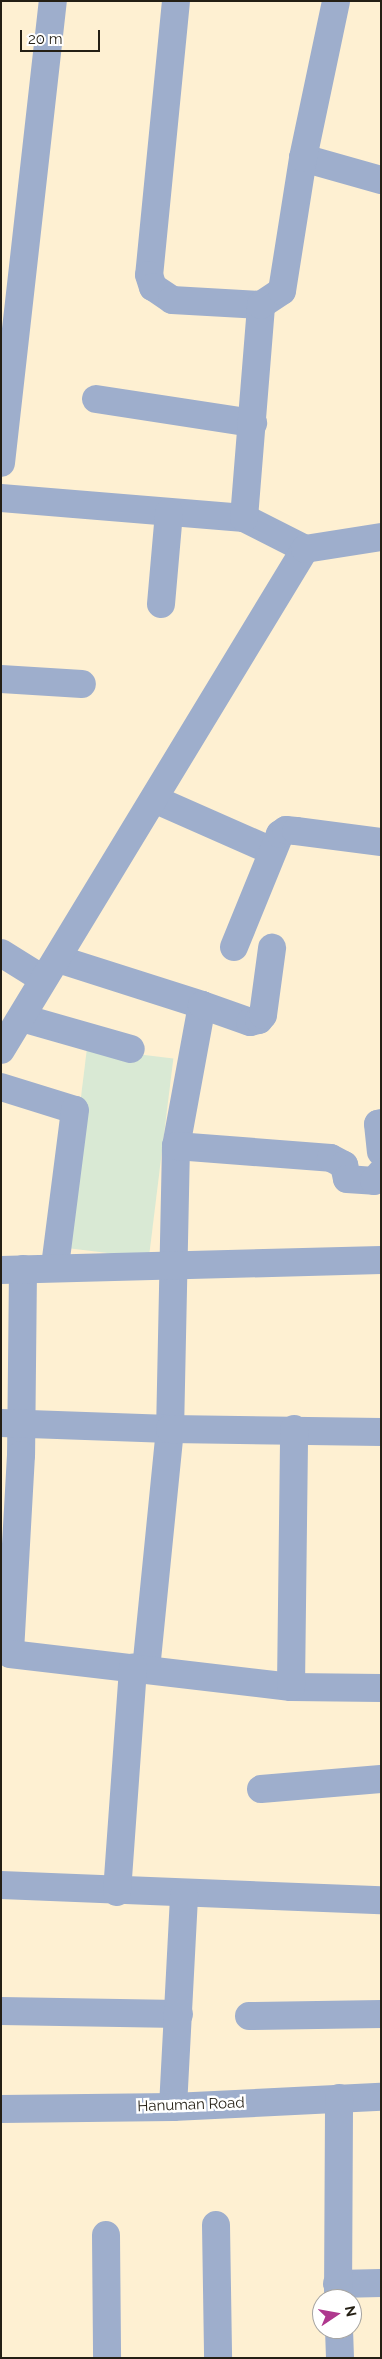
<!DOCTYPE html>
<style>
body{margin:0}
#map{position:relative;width:382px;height:2359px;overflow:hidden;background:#fef0d2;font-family:Raleway,sans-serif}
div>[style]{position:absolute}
.green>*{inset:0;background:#d9e9d4;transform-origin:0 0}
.street>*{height:28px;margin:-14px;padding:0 14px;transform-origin:14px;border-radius:14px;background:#9eaecc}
span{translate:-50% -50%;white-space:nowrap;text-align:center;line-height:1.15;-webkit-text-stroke:5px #fff;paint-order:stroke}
.street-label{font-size:15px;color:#241f14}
.frame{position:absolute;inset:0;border:2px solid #241f14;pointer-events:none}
.north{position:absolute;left:312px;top:2289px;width:50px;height:50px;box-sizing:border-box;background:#fff;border:1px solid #a7a5a1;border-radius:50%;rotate:78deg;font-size:14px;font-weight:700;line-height:20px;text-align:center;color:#241f14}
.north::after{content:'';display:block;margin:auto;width:18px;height:22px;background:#af388e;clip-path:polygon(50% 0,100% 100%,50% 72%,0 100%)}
.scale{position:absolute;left:20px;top:30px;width:80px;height:22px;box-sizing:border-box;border:2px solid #241f14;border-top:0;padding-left:6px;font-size:15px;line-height:18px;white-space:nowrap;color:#241f14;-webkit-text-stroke:4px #fff;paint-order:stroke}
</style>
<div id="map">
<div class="green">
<i style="left:87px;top:1048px;width:87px;height:201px;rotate:7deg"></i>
</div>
<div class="street">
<i style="left:176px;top:1px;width:275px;rotate:95.6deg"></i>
<i style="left:149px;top:275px;width:13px;rotate:72deg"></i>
<i style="left:153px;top:287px;width:23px;rotate:34deg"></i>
<i style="left:172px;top:300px;width:89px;rotate:3.2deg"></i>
<i style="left:303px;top:158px;width:81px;rotate:15.8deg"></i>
<i style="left:96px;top:399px;width:159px;rotate:8.7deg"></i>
<i style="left:1px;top:463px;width:465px;rotate:-83.6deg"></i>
<i style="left:1px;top:498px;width:244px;rotate:4.7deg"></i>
<i style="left:244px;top:518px;width:68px;rotate:26.9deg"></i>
<i style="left:244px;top:518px;width:214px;rotate:-85.4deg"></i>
<i style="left:261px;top:305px;width:25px;rotate:-34deg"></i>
<i style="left:282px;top:291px;width:135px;rotate:-81deg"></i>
<i style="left:303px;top:158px;width:160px;rotate:-78.1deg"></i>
<i style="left:161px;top:604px;width:92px;rotate:-85deg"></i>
<i style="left:1px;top:679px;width:81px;rotate:3.5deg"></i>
<i style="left:154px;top:799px;width:129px;rotate:23.8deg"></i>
<i style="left:234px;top:947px;width:122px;rotate:-67.8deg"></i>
<i style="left:280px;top:834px;width:7px;rotate:-34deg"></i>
<i style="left:286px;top:830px;width:10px;rotate:6deg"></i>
<i style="left:296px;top:831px;width:86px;rotate:7.4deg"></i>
<i style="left:1px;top:953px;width:49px;rotate:31.8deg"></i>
<i style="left:58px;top:959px;width:151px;rotate:17.7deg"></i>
<i style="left:202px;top:1005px;width:143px;rotate:100.4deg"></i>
<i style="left:176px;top:1146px;width:283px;rotate:91.2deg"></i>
<i style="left:170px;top:1429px;width:242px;rotate:95.7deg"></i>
<i style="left:202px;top:1005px;width:51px;rotate:19.5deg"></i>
<i style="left:250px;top:1022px;width:9px;rotate:-13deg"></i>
<i style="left:259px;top:1020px;width:6px;rotate:-51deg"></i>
<i style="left:263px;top:1015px;width:68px;rotate:-82.3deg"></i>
<i style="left:22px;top:1018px;width:113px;rotate:15.9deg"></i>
<i style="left:1px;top:1050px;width:586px;rotate:-58.75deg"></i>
<i style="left:305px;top:549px;width:77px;rotate:-9deg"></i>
<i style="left:1px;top:1087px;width:77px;rotate:17.3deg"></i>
<i style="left:75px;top:1110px;width:158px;rotate:97.3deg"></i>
<i style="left:381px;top:1123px;width:3px;rotate:162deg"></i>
<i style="left:378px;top:1124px;width:28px;rotate:84deg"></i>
<i style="left:176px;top:1146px;width:155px;rotate:4.4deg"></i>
<i style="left:331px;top:1158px;width:15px;rotate:28deg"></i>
<i style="left:344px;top:1165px;width:14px;rotate:78deg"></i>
<i style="left:347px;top:1179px;width:27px;rotate:4deg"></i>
<i style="left:374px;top:1181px;width:11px;rotate:-49deg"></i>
<i style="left:23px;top:1269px;width:186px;rotate:90.6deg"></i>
<i style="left:21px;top:1455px;width:199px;rotate:93.2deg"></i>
<i style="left:10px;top:1654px;width:283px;rotate:6.7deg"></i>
<i style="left:291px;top:1687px;width:90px;rotate:0.6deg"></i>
<i style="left:1px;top:1270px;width:380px;rotate:-1.5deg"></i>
<i style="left:1px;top:1423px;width:169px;rotate:2deg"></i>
<i style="left:170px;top:1429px;width:211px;rotate:0.8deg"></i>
<i style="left:291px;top:1687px;width:258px;rotate:-89.3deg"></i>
<i style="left:261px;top:1789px;width:120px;rotate:-4.8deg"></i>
<i style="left:1px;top:1885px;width:380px;rotate:2.3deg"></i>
<i style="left:117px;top:1892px;width:225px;rotate:-85.9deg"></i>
<i style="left:1px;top:2011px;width:178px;rotate:1deg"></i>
<i style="left:249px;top:2016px;width:132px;rotate:-0.9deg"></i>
<i style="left:173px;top:2107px;width:212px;rotate:-87deg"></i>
<i style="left:1px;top:2109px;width:172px;rotate:-0.7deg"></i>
<i style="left:173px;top:2107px;width:208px;rotate:-2.8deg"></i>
<i style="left:216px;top:2225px;width:133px;rotate:89.1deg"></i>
<i style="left:106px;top:2235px;width:123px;rotate:89.5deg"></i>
<i style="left:337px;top:2284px;width:44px;rotate:-1.3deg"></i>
<i style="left:338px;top:2299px;width:201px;rotate:-89.7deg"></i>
<i style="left:339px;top:2329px;width:29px;rotate:88deg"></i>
</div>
<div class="street-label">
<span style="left:191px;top:2105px;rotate:-2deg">Hanuman Road</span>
</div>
<div class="frame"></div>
<div class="north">N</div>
<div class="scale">20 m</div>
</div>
